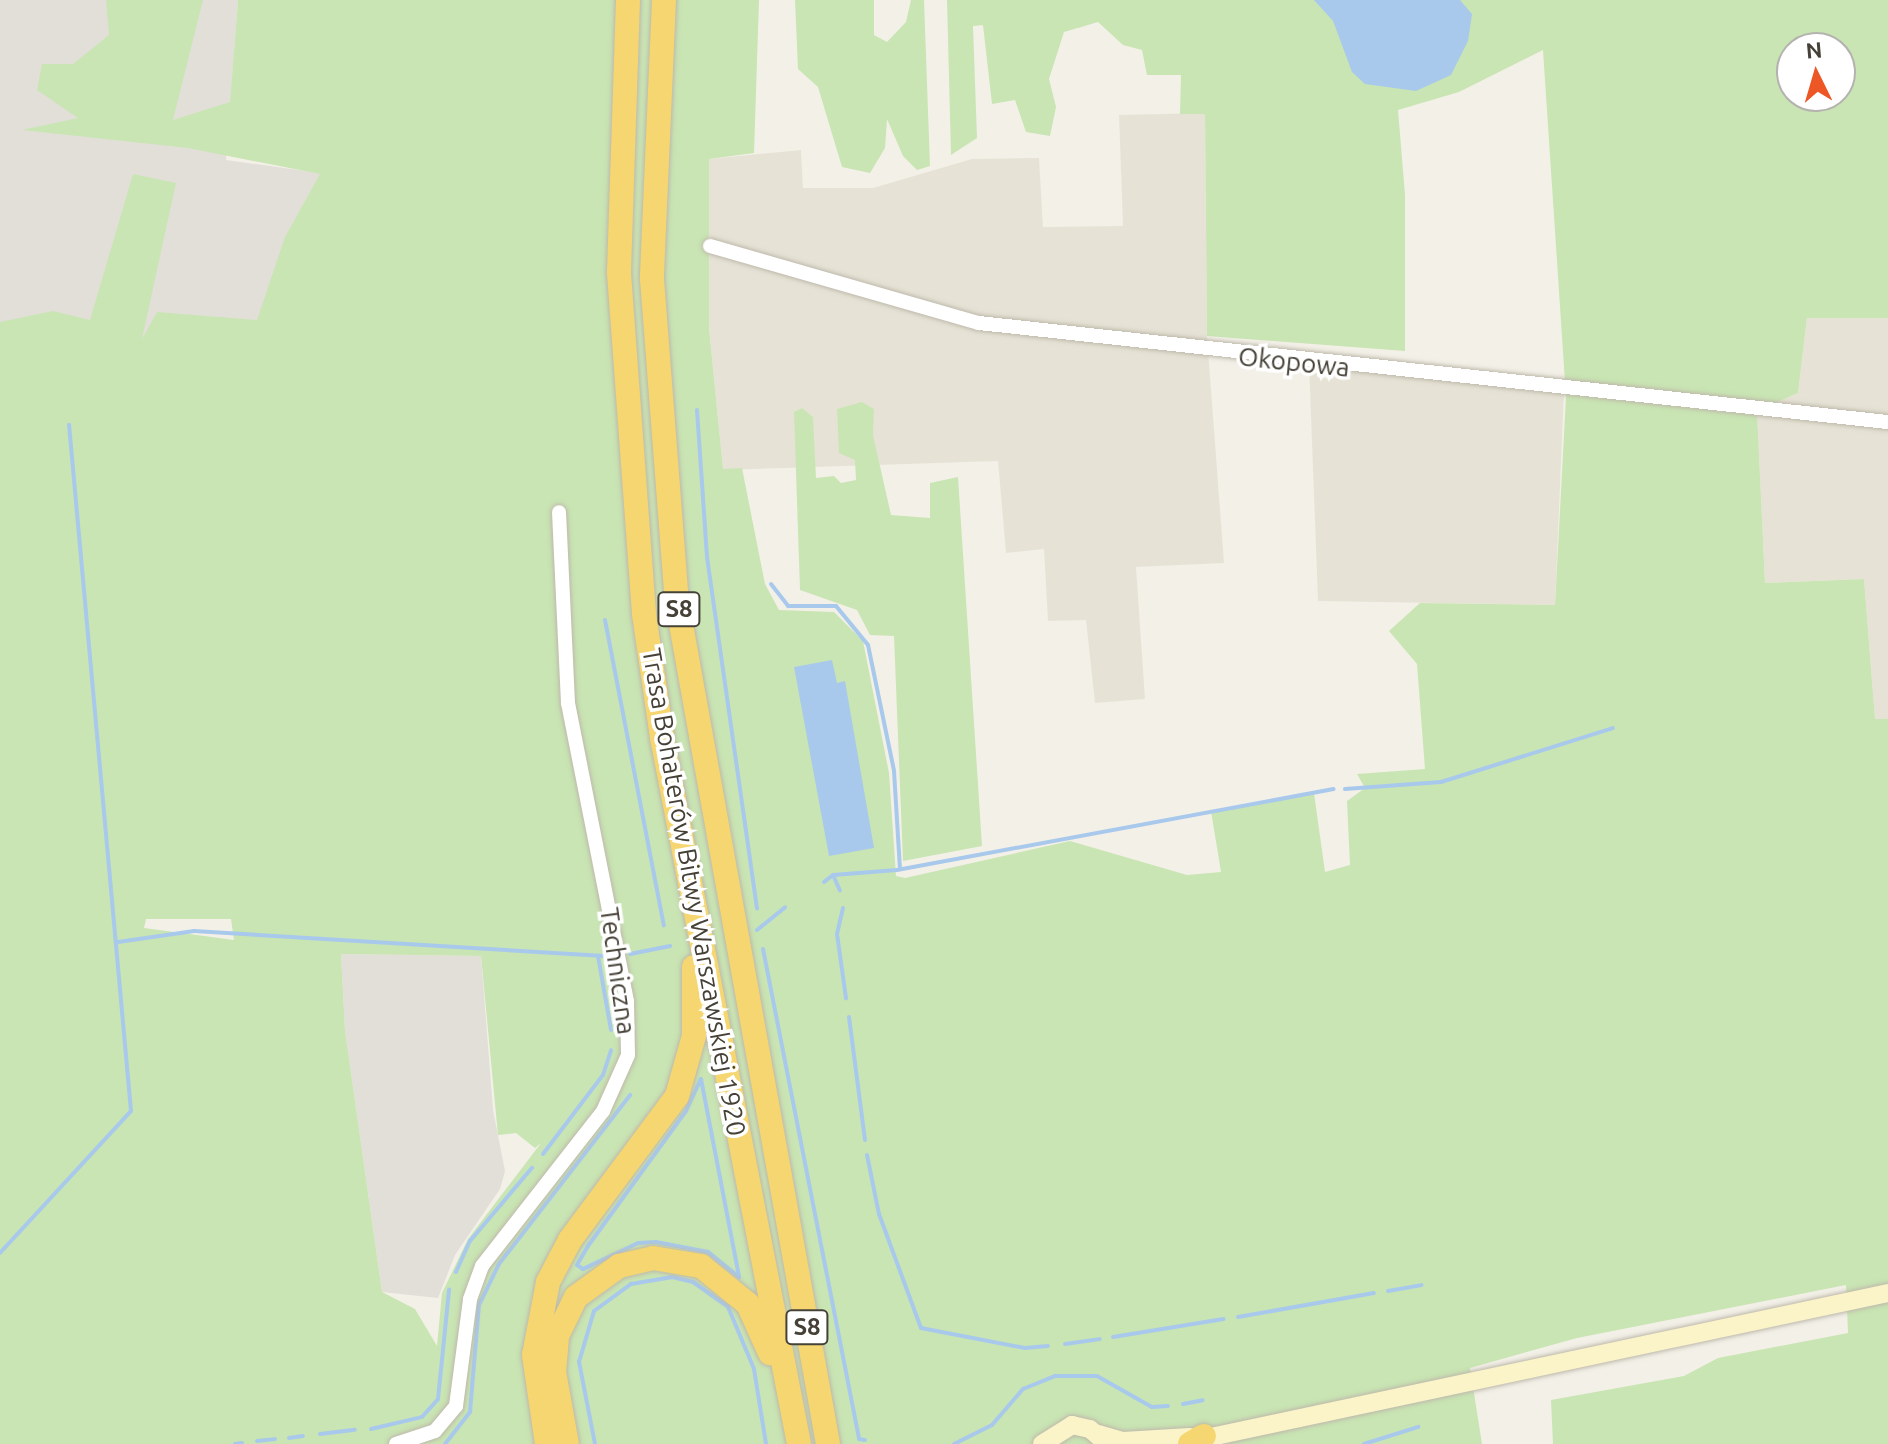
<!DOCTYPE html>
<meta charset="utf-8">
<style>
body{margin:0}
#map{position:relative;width:1888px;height:1444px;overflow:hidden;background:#f3f0e8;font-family:Ubuntu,sans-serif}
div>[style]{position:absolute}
.residential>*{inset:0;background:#e6e3d6}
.industrial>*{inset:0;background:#e2dfd9}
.green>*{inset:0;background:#c9e5b3}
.water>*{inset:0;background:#a8c9ec}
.stream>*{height:4px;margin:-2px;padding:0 2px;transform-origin:2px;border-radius:2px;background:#a8c9ec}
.roads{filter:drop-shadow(0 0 2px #beb9ab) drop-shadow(0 0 2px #beb9ab)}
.minor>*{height:14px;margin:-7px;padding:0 7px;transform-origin:7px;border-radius:7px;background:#fff}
.secondary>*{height:18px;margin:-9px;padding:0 9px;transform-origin:9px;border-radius:9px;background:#fbf4c9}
.motorway>*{height:24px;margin:-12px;padding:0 12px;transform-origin:12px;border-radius:12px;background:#f5d670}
span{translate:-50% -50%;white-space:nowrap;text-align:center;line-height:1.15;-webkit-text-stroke:7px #fff;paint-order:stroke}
.shield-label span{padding:2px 6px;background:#fff;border:2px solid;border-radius:6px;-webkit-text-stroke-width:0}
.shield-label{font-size:24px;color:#464137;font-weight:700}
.street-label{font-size:26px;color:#464137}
.north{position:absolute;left:1776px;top:32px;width:80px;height:80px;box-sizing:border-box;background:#fff;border:2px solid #b5b3af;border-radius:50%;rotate:355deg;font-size:22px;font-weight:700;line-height:32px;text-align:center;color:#464137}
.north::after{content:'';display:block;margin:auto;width:28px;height:36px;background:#ed5725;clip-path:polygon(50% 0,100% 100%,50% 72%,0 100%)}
</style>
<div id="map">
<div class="residential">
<i style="clip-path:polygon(1205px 113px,1207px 336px,1224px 563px,1136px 567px,1145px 699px,1095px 703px,1086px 620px,1048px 621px,1044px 549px,1006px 553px,998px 461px,723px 470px,709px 328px,709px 159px,801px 150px,803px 188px,873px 188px,972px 159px,1039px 158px,1043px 227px,1123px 226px,1119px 115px)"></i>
<i style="clip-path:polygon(1807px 318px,1888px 318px,1888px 719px,1875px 720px,1864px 579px,1765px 583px,1757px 411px,1798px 393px)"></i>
<i style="clip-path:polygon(1309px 363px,1564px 391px,1555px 605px,1318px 601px)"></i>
</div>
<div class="industrial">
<i style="clip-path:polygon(0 0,238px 0,226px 160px,320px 173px,294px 453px,0 389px)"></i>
<i style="clip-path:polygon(341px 954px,481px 956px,493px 1110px,505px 1171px,500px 1189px,455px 1255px,438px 1298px,382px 1292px,345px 1030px)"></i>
</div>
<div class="green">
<i style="clip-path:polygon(evenodd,106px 0,203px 0,173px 120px,230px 102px,238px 0,759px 0,754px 153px,709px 159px,709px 328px,723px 469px,742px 468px,765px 584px,779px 610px,834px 612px,863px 641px,889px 773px,896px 876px,905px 878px,1070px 841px,1187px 875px,1221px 872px,1211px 811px,1314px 793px,1325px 872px,1350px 865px,1347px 801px,1365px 788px,1357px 774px,1425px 769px,1417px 664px,1389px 631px,1420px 603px,1555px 605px,1566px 397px,1543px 50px,1459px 92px,1398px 110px,1405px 195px,1405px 351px,1207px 336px,1205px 114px,1180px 114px,1181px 75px,1147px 75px,1142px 50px,1123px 45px,1098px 22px,1064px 32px,1049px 79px,1056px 107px,1050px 136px,1026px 132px,1015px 100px,992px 104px,983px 25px,973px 26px,977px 138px,951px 155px,947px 0,1888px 0,1888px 318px,1807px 318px,1798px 393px,1757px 411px,1765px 583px,1864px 579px,1875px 719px,1888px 719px,1888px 1444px,1553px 1444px,1551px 1400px,1684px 1376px,1718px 1358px,1848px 1333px,1846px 1285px,1577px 1338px,1470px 1368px,1482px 1444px,0 1444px,0 322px,53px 311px,90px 320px,133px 174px,176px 183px,142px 339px,157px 312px,257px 320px,285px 237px,320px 174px,188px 148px,22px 130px,78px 118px,37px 90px,42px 64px,73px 64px,109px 35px,106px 0,1792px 48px,1840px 48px,1840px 96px,1792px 96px,1792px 48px,106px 0,146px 919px,231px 919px,234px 940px,144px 928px,146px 919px,106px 0,341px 954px,481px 956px,498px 1135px,516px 1133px,535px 1148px,541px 1143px,468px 1239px,442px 1293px,437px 1346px,415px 1309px,382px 1292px,345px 1030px,341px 954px)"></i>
<i style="clip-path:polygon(795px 0,874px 0,874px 35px,887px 42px,906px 22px,911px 0,924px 0,930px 166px,917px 170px,903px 156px,887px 119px,885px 148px,870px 173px,842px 167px,818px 87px,798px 69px)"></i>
<i style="clip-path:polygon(862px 402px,874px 409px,873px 435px,891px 515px,930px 518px,930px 483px,958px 477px,982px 846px,903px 861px,894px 636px,870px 635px,857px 610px,800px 590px,794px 412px,802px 408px,813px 417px,816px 478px,834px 476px,841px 483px,856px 480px,855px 460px,839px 453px,837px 409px)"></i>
</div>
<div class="water">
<i style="clip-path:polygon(1314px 0,1460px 0,1472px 14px,1468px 41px,1451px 75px,1416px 91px,1365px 84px,1352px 72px,1333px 21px)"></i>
<i style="clip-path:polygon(832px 660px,837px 683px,845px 681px,874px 848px,829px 856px,794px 667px)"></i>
</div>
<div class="stream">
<i style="left:697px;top:410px;width:147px;rotate:86.1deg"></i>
<i style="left:707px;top:557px;width:355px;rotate:81.9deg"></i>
<i style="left:771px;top:584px;width:28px;rotate:52deg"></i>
<i style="left:788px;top:606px;width:48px"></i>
<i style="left:836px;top:606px;width:50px;rotate:50.6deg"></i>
<i style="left:868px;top:645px;width:129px;rotate:78.3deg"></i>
<i style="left:894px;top:771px;width:98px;rotate:86.5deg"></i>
<i style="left:605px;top:620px;width:311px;rotate:79.1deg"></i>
<i style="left:1345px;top:789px;width:96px;rotate:-4.2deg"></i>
<i style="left:1441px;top:782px;width:180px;rotate:-17.4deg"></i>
<i style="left:833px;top:875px;width:17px;rotate:66deg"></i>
<i style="left:824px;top:882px;width:11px;rotate:-38deg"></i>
<i style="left:833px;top:875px;width:64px;rotate:-4.5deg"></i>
<i style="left:897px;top:870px;width:444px;rotate:-10.5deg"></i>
<i style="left:843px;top:908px;width:27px;rotate:103deg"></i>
<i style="left:837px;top:934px;width:65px;rotate:82deg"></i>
<i style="left:757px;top:930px;width:36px;rotate:-39deg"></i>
<i style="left:118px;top:942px;width:77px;rotate:-8.2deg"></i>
<i style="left:194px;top:931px;width:411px;rotate:3.5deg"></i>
<i style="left:763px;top:949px;width:499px;rotate:78.9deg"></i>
<i style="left:859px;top:1439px;width:6px;rotate:9deg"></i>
<i style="left:630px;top:954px;width:41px;rotate:-11.3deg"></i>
<i style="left:598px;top:956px;width:75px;rotate:80deg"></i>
<i style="left:849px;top:1017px;width:124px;rotate:82.6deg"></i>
<i style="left:701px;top:1079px;width:202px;rotate:79.1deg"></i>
<i style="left:739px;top:1277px;width:40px;rotate:-141deg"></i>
<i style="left:708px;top:1252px;width:53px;rotate:-169.1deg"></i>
<i style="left:656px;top:1242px;width:18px;rotate:177deg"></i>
<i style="left:638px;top:1243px;width:61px;rotate:154.7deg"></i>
<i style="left:583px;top:1269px;width:7px;rotate:-146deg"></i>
<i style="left:577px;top:1265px;width:22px;rotate:-60deg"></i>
<i style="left:588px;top:1246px;width:167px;rotate:-54deg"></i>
<i style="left:686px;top:1111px;width:35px;rotate:-65deg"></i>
<i style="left:543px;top:1154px;width:99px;rotate:-52.8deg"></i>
<i style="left:603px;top:1075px;width:26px;rotate:-72deg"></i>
<i style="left:867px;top:1155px;width:60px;rotate:78.5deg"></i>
<i style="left:879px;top:1214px;width:121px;rotate:69.8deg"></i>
<i style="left:921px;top:1328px;width:106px;rotate:10.9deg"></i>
<i style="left:1025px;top:1348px;width:23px;rotate:-5deg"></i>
<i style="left:0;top:1253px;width:193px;rotate:-47.3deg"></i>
<i style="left:131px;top:1111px;width:689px;rotate:-95.16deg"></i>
<i style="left:456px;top:1272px;width:34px;rotate:-66deg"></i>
<i style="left:470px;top:1241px;width:96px;rotate:-49.7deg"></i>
<i style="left:1388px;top:1291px;width:34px;rotate:-10deg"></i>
<i style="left:1238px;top:1317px;width:138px;rotate:-10deg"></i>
<i style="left:1113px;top:1337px;width:112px;rotate:-9.2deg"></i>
<i style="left:1065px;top:1344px;width:35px;rotate:-8deg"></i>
<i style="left:1183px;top:1404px;width:20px;rotate:-11deg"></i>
<i style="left:371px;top:1429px;width:52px;rotate:-13.2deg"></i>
<i style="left:422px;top:1417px;width:24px;rotate:-48deg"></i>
<i style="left:438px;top:1399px;width:110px;rotate:-84.2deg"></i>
<i style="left:320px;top:1434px;width:35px;rotate:-7deg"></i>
<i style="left:289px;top:1438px;width:14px;rotate:-8deg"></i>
<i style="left:257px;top:1441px;width:18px;rotate:-6deg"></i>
<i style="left:235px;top:1444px;width:7px;rotate:-8deg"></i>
<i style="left:445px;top:1444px;width:41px;rotate:-52deg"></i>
<i style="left:470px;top:1412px;width:107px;rotate:-85.2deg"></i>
<i style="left:479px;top:1305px;width:46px;rotate:-64deg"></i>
<i style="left:499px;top:1264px;width:214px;rotate:-52.2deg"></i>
<i style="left:595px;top:1444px;width:84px;rotate:-101deg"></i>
<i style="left:579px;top:1362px;width:53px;rotate:-73.6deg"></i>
<i style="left:594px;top:1311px;width:46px;rotate:-36.1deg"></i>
<i style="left:631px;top:1284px;width:42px;rotate:-9.7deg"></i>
<i style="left:672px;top:1277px;width:22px;rotate:13deg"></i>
<i style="left:693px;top:1282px;width:43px;rotate:35.5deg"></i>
<i style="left:728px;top:1307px;width:67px;rotate:67.2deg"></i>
<i style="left:754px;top:1369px;width:76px;rotate:80.9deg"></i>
<i style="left:954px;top:1444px;width:42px;rotate:-26.6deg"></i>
<i style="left:992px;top:1425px;width:48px;rotate:-49.3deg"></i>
<i style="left:1023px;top:1389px;width:35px;rotate:-22deg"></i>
<i style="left:1055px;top:1376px;width:42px"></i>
<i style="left:1097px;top:1376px;width:63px;rotate:29.4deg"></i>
<i style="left:1152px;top:1407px;width:16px;rotate:-4deg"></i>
<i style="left:1364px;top:1444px;width:57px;rotate:-17.5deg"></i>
</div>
<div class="roads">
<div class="minor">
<i style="left:710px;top:246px;width:280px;rotate:16deg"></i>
<i style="left:979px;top:323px;width:914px;rotate:6.22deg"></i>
<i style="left:396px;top:1444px;width:41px;rotate:-18.4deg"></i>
<i style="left:435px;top:1431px;width:33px;rotate:-50deg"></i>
<i style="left:456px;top:1406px;width:108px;rotate:-82.5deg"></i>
<i style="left:470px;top:1299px;width:35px;rotate:-70deg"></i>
<i style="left:482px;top:1266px;width:197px;rotate:-52deg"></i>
<i style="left:603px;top:1111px;width:61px;rotate:-65.9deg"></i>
<i style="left:628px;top:1055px;width:54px;rotate:-91.1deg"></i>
<i style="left:627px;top:1001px;width:304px;rotate:-101.2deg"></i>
<i style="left:568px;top:703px;width:191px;rotate:-92.7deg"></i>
</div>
<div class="secondary">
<i style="left:1098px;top:1434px;width:26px;rotate:16deg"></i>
<i style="left:1123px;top:1441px;width:67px;rotate:-3.4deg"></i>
<i style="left:1042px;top:1444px;width:36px;rotate:-32deg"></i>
<i style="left:1072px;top:1425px;width:18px;rotate:13deg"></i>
<i style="left:1090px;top:1429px;width:20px;rotate:41deg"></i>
<i style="left:1178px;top:1444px;width:726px;rotate:-12.01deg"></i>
</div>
<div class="motorway">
<i style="left:628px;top:0;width:273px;rotate:91.9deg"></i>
<i style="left:619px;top:273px;width:342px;rotate:85.8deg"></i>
<i style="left:644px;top:614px;width:125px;rotate:81.7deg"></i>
<i style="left:662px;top:738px;width:719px;rotate:79.02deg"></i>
<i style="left:664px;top:0;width:279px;rotate:92.5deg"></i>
<i style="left:652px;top:279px;width:324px;rotate:85.6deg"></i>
<i style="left:677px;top:602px;width:855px;rotate:79.83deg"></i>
<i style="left:547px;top:1444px;width:90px;rotate:-98.3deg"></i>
<i style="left:534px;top:1355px;width:74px;rotate:-79.1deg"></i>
<i style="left:548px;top:1282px;width:47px;rotate:-62.4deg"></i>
<i style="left:570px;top:1240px;width:179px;rotate:-53.4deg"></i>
<i style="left:677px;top:1096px;width:62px;rotate:-74.2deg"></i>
<i style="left:694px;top:1036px;width:69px;rotate:-90deg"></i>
<i style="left:567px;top:1444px;width:73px;rotate:-100.2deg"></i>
<i style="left:554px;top:1372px;width:36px;rotate:-85deg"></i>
<i style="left:557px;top:1336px;width:43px;rotate:-64deg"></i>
<i style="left:576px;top:1297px;width:53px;rotate:-35.8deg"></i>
<i style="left:619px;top:1266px;width:35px;rotate:-13deg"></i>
<i style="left:653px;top:1258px;width:49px;rotate:9.5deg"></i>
<i style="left:701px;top:1266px;width:60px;rotate:39deg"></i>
<i style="left:748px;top:1304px;width:54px;rotate:65.8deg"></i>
<i style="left:1190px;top:1444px;width:16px;rotate:-30deg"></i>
</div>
</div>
<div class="shield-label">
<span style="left:679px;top:609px">S8</span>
<span style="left:807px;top:1327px">S8</span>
</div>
<div class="street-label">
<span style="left:1294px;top:362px;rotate:6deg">Okopowa</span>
<span style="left:694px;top:892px;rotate:80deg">Trasa Bohaterów Bitwy Warszawskiej 1920</span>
<span style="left:618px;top:971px;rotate:82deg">Techniczna</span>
</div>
<div class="north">N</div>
</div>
